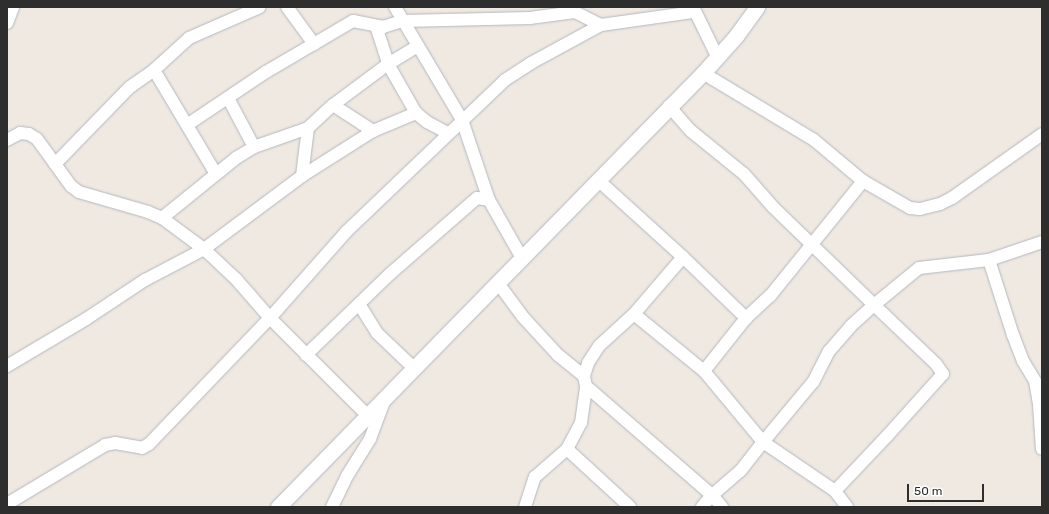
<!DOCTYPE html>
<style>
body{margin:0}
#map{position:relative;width:1049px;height:514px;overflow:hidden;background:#efe9e1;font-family:Rubik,sans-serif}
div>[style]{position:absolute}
.roads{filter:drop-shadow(0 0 1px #b4b7c1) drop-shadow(0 0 1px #b4b7c1)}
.minor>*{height:12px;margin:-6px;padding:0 6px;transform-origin:6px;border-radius:6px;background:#fff}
.tertiary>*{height:15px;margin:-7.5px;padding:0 7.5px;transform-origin:7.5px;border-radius:7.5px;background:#fff}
span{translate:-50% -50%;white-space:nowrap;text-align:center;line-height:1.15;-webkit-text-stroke:4px #fff;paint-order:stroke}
.frame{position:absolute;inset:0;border:8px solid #2e2e2e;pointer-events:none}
.scale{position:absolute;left:907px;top:484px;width:77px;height:18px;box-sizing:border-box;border:2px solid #2e2e2e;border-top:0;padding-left:5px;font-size:12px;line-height:14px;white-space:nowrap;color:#2e2e2e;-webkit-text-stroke:3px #fff;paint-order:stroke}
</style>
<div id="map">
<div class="roads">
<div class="minor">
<i style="left:287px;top:7px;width:46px;rotate:53.9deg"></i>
<i style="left:395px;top:7px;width:131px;rotate:59.3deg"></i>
<i style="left:462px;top:120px;width:84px;rotate:71.4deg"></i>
<i style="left:693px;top:7px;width:55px;rotate:63.9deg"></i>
<i style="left:7px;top:23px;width:17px;rotate:-69deg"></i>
<i style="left:376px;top:26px;width:40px;rotate:72deg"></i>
<i style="left:388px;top:64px;width:56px;rotate:60.3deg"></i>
<i style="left:154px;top:70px;width:121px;rotate:59.2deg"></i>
<i style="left:703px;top:73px;width:130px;rotate:31.1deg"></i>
<i style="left:814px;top:140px;width:64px;rotate:39.9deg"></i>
<i style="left:863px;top:181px;width:54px;rotate:29.9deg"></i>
<i style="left:910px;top:208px;width:10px;rotate:6deg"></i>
<i style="left:920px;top:209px;width:21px;rotate:-14deg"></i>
<i style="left:940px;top:204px;width:13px;rotate:-27deg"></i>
<i style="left:952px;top:198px;width:110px;rotate:-35.4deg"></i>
<i style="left:228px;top:98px;width:55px;rotate:62deg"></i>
<i style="left:333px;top:105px;width:69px;rotate:-36.7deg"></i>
<i style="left:388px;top:64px;width:35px;rotate:-31deg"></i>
<i style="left:669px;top:106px;width:33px;rotate:49deg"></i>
<i style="left:691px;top:131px;width:68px;rotate:39.1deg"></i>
<i style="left:744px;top:174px;width:44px;rotate:48.7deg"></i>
<i style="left:773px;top:207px;width:141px;rotate:44.1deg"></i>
<i style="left:874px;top:305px;width:58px;rotate:-39.4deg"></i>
<i style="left:919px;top:268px;width:70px;rotate:-6.5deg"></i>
<i style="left:989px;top:260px;width:56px;rotate:-18.8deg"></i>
<i style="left:187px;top:125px;width:95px;rotate:-33.9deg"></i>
<i style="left:266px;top:72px;width:101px;rotate:-30.4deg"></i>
<i style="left:353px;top:21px;width:31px;rotate:11deg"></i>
<i style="left:383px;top:27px;width:21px;rotate:-17deg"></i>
<i style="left:403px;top:21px;width:127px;rotate:-1.4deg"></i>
<i style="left:530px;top:18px;width:45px;rotate:-7.6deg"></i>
<i style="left:575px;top:12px;width:29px;rotate:27deg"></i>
<i style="left:7px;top:140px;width:15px;rotate:-28deg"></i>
<i style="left:20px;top:133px;width:9px;rotate:6deg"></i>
<i style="left:29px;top:134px;width:9px;rotate:32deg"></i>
<i style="left:37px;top:139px;width:58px;rotate:54.1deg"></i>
<i style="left:71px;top:186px;width:10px;rotate:37deg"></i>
<i style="left:79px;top:192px;width:72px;rotate:16.2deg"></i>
<i style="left:148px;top:212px;width:15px;rotate:23deg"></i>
<i style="left:162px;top:218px;width:52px;rotate:36.4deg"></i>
<i style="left:204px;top:249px;width:44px;rotate:43.2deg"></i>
<i style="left:236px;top:279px;width:52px;rotate:48.9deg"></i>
<i style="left:270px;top:318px;width:139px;rotate:45deg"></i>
<i style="left:55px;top:164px;width:107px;rotate:-45.8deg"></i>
<i style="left:130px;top:87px;width:29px;rotate:-35deg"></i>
<i style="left:154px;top:70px;width:47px;rotate:-42.4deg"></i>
<i style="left:189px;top:38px;width:77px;rotate:-23.6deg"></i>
<i style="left:302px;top:176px;width:48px;rotate:-82.9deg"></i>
<i style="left:598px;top:180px;width:115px;rotate:42.2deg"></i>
<i style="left:683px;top:257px;width:75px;rotate:130.7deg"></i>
<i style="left:634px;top:314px;width:47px;rotate:137.6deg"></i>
<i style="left:599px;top:346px;width:20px;rotate:123deg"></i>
<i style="left:588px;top:363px;width:14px;rotate:107deg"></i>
<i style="left:584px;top:376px;width:10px;rotate:79deg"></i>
<i style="left:586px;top:386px;width:167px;rotate:40.9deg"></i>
<i style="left:712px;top:495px;width:16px;rotate:50deg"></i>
<i style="left:162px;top:218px;width:95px;rotate:-39deg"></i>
<i style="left:236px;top:158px;width:21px;rotate:-31deg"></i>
<i style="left:254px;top:147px;width:57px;rotate:-19.4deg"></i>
<i style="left:308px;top:128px;width:34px;rotate:-43deg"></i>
<i style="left:333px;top:105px;width:48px;rotate:33deg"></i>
<i style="left:683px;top:257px;width:88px;rotate:44.1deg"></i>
<i style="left:989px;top:260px;width:79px;rotate:72.3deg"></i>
<i style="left:1013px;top:335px;width:28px;rotate:69deg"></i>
<i style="left:1023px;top:361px;width:23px;rotate:59deg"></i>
<i style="left:1035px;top:381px;width:23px;rotate:80deg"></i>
<i style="left:1039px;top:404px;width:45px;rotate:86.2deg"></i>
<i style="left:498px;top:283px;width:42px;rotate:53.7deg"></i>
<i style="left:523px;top:317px;width:52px;rotate:47.4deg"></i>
<i style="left:558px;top:355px;width:33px;rotate:39deg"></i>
<i style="left:359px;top:304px;width:34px;rotate:58deg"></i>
<i style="left:377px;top:333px;width:52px;rotate:43.5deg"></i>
<i style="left:634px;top:314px;width:90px;rotate:39.2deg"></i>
<i style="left:704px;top:371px;width:92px;rotate:50.3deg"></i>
<i style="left:763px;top:442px;width:37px;rotate:128deg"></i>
<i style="left:740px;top:471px;width:37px;rotate:139deg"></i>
<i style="left:712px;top:495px;width:16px;rotate:130deg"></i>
<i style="left:306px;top:355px;width:118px;rotate:-44deg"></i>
<i style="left:391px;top:273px;width:114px;rotate:-41.1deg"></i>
<i style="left:477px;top:198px;width:12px;rotate:9deg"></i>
<i style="left:489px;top:200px;width:67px;rotate:60.4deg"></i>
<i style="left:7px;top:366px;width:92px;rotate:-30.7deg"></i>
<i style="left:86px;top:319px;width:71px;rotate:-33.5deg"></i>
<i style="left:145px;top:280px;width:67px;rotate:-27.7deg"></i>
<i style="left:204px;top:249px;width:122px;rotate:-36.7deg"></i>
<i style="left:302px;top:176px;width:84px;rotate:-32.4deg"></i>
<i style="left:373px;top:131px;width:47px;rotate:-22.7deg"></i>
<i style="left:416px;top:113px;width:14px;rotate:39deg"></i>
<i style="left:427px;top:122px;width:24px;rotate:28deg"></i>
<i style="left:704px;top:371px;width:68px;rotate:-51.6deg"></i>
<i style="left:746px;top:318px;width:33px;rotate:-43deg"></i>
<i style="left:770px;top:296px;width:148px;rotate:-51deg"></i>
<i style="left:567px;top:449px;width:86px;rotate:42.6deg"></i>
<i style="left:835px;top:491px;width:77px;rotate:-46.6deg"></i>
<i style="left:888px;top:435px;width:82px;rotate:-48deg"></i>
<i style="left:943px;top:374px;width:12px;rotate:-125deg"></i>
<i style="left:936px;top:364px;width:86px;rotate:-136.4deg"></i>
<i style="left:874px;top:305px;width:31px;rotate:138deg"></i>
<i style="left:851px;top:326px;width:33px;rotate:131deg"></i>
<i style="left:829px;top:351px;width:35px;rotate:117deg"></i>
<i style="left:813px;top:382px;width:78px;rotate:129.8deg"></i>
<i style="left:763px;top:442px;width:87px;rotate:34.2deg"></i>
<i style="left:835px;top:491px;width:20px;rotate:53deg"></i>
<i style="left:7px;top:504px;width:114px;rotate:-31deg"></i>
<i style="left:105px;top:445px;width:10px;rotate:-11deg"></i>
<i style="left:115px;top:443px;width:27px;rotate:10deg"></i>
<i style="left:142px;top:448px;width:8px;rotate:-30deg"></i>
<i style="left:149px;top:444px;width:175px;rotate:-46.2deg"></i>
<i style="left:270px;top:318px;width:115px;rotate:-48.5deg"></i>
<i style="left:346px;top:232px;width:220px;rotate:-43.7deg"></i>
<i style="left:505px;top:80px;width:31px;rotate:-33deg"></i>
<i style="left:531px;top:63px;width:80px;rotate:-28.5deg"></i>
<i style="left:601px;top:25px;width:94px;rotate:-8deg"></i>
<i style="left:332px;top:507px;width:34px;rotate:-64deg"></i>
<i style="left:347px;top:476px;width:44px;rotate:-58.1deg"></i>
<i style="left:370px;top:439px;width:43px;rotate:-69.4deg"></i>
<i style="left:525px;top:507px;width:32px;rotate:-72deg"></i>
<i style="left:535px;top:477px;width:43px;rotate:-41.2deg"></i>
<i style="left:567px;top:449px;width:30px;rotate:-62deg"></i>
<i style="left:581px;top:423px;width:37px;rotate:-82deg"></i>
</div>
<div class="tertiary">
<i style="left:278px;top:507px;width:607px;rotate:-45.6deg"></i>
<i style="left:703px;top:73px;width:50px;rotate:-48.3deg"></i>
<i style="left:736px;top:36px;width:36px;rotate:-54deg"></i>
</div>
</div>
<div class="frame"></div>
<div class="scale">50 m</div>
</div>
